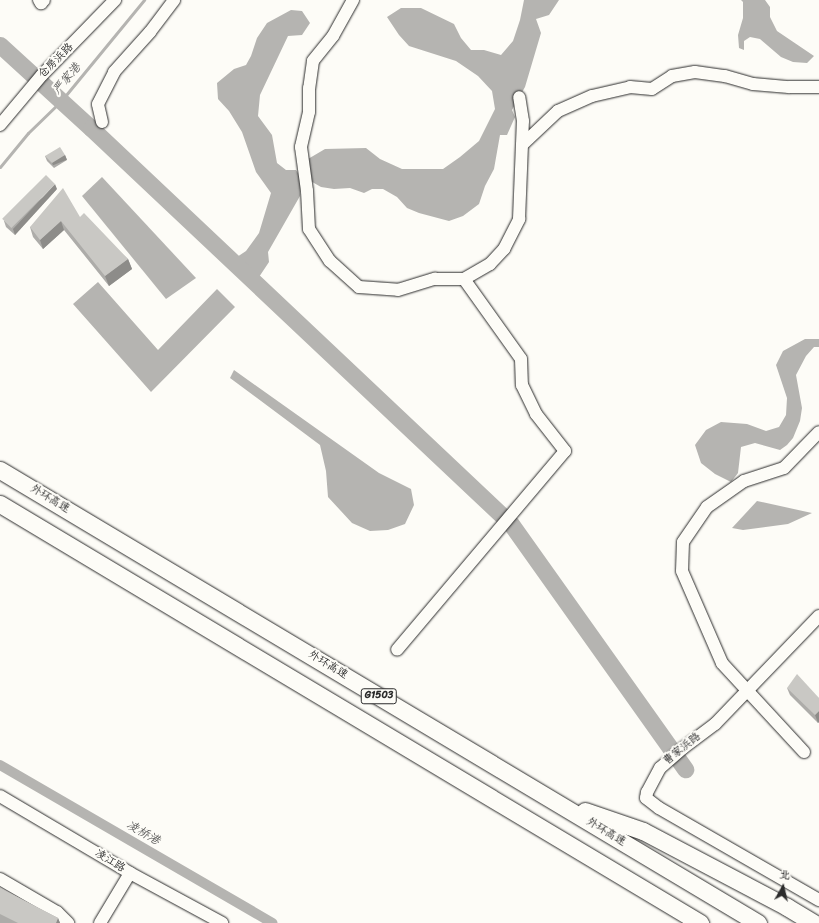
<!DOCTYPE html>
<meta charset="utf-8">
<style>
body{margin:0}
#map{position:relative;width:819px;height:923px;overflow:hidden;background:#fdfcf7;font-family:Sriracha,"LXGW WenKai TC",sans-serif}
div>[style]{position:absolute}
.water>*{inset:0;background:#b5b4b1}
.stream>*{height:3px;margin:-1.5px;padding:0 1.5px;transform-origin:1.5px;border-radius:1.5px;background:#b5b4b1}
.canal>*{height:10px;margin:-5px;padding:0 5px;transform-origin:5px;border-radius:5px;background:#b5b4b1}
.river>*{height:17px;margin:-8.5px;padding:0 8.5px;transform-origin:8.5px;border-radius:8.5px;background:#b5b4b1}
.roads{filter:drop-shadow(0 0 1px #2b2b2b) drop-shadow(0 0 1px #2b2b2b)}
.minor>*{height:12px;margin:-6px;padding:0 6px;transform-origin:6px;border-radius:6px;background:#fdfcf7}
.highway>*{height:17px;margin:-8.5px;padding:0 8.5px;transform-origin:8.5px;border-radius:8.5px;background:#fdfcf7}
.wall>*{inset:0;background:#adaca9}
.shaded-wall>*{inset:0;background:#8d8c89;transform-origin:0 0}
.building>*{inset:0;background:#c9c8c4;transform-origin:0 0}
span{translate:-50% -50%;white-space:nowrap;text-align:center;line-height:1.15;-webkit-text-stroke:4px #fdfcf7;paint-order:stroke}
.shield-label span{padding:1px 3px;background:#fdfcf7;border:1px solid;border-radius:3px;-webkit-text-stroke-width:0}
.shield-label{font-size:10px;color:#2b2b2b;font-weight:700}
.street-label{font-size:11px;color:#2b2b2b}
.water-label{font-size:12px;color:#5b5b5a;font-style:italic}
.north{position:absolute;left:763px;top:867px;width:40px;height:40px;-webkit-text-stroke:3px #fdfcf7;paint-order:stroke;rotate:8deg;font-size:11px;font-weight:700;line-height:16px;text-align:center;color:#2b2b2b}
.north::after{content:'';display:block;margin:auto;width:14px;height:18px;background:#2b2b2b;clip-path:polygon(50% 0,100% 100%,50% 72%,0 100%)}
</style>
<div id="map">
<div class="water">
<i style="clip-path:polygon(524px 0,559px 0,549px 15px,536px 19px,541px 33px,525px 87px,512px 110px,515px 117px,507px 135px,500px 135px,494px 169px,485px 186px,479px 204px,463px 216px,449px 221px,419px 213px,407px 208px,397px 197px,383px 189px,372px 189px,364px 193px,350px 188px,334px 189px,321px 187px,307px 179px,308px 159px,325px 149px,366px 148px,380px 159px,402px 169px,443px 169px,460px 157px,479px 141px,495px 109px,492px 91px,478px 76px,456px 61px,409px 46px,399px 35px,387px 17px,401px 8px,421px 8px,454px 24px,461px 38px,471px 50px,484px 50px,501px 55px,513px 41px,520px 20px)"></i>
<i style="clip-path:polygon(741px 0,765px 0,770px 7px,770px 17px,777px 31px,814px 56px,807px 63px,793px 62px,781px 57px,760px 39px,750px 37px,744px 41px,744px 50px,739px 48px,738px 35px,743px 18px,743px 2px)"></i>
<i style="clip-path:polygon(291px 10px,302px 11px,310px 23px,302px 35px,288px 36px,260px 95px,258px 116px,272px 135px,277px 163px,286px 170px,296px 170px,301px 178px,300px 196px,268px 252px,269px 262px,255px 283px,231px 261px,246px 251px,259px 233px,271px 193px,256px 172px,242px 132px,229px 111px,218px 99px,217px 83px,234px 69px,246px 65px,251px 56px,257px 38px,267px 23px)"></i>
<i style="clip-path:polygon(102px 177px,196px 278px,166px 299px,82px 196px)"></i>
<i style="clip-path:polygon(98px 282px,158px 350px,217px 289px,235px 307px,151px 392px,73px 304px)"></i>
<i style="clip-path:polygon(805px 339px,819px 339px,819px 347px,814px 347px,806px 356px,796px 375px,802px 408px,800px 421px,793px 438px,787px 445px,780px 450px,755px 443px,741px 447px,738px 473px,731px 482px,715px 474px,701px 463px,695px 445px,706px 430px,721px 422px,747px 424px,766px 431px,779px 427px,786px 415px,787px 398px,776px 365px,783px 351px)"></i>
<i style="clip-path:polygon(234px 370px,379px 473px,411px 489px,414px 505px,405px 524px,388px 530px,370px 531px,352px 523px,328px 497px,326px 471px,320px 445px,230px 378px)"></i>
<i style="clip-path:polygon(757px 501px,812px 513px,788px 524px,743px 530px,732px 528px)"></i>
</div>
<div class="stream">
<i style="left:0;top:167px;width:44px;rotate:-50.5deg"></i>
<i style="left:28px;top:133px;width:46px;rotate:-44.1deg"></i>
<i style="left:61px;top:101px;width:131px;rotate:-50.6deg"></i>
</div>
<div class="canal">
<i style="left:0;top:765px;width:315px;rotate:30.1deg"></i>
</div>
<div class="river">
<i style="left:0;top:45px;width:123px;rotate:42.4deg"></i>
<i style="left:91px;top:128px;width:577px;rotate:43.32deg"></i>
<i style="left:511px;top:524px;width:301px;rotate:54.6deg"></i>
</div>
<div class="roads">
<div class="minor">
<i style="left:39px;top:0;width:4px;rotate:56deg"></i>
<i style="left:41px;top:3px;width:4px;rotate:-45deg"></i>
<i style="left:353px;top:0;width:41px;rotate:119.1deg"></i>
<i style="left:333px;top:36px;width:32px;rotate:129deg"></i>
<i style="left:313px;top:61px;width:27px;rotate:98deg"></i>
<i style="left:309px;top:88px;width:24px;rotate:90deg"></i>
<i style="left:309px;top:112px;width:36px;rotate:103deg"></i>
<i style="left:301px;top:147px;width:44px;rotate:82.2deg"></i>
<i style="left:307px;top:191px;width:38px;rotate:87deg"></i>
<i style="left:309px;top:229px;width:38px;rotate:57deg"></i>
<i style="left:330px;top:261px;width:39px;rotate:42deg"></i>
<i style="left:359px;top:287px;width:39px;rotate:4deg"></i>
<i style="left:398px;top:290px;width:39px;rotate:-17deg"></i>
<i style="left:435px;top:279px;width:29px"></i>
<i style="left:464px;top:279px;width:98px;rotate:54.5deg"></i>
<i style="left:521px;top:359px;width:26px;rotate:88deg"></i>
<i style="left:522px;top:385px;width:32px;rotate:64deg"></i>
<i style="left:536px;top:414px;width:47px;rotate:51.9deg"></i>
<i style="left:565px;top:451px;width:260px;rotate:130.2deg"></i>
<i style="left:102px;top:122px;width:18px;rotate:-103deg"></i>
<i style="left:98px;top:104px;width:36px;rotate:-63deg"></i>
<i style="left:114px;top:72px;width:54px;rotate:-48deg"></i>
<i style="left:150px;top:32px;width:40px;rotate:-53deg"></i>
<i style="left:0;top:125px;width:65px;rotate:-50deg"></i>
<i style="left:42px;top:75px;width:105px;rotate:-45.8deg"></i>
<i style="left:522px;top:145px;width:50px;rotate:-43.4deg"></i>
<i style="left:558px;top:111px;width:37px;rotate:-24deg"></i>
<i style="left:592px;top:96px;width:39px;rotate:-13deg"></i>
<i style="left:630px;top:87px;width:22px;rotate:5deg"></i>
<i style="left:652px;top:89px;width:24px;rotate:-33deg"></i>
<i style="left:672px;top:76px;width:23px;rotate:-10deg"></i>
<i style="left:695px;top:72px;width:30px;rotate:8deg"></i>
<i style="left:725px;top:76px;width:29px;rotate:16deg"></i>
<i style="left:753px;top:84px;width:36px;rotate:5deg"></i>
<i style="left:789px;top:87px;width:30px"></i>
<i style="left:464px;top:279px;width:30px;rotate:-30deg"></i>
<i style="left:490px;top:264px;width:21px;rotate:-47deg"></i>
<i style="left:504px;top:249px;width:34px;rotate:-63deg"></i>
<i style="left:519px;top:219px;width:98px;rotate:-87.7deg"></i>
<i style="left:523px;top:121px;width:24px;rotate:-99deg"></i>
<i style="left:819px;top:616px;width:150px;rotate:133.9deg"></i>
<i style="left:715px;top:724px;width:40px;rotate:143deg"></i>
<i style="left:683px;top:748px;width:30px;rotate:139deg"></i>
<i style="left:660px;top:768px;width:27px;rotate:118deg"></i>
<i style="left:647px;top:792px;width:6px;rotate:99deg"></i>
<i style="left:646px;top:798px;width:16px;rotate:38deg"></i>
<i style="left:659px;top:808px;width:185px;rotate:29.9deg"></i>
<i style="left:804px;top:752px;width:121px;rotate:-132.7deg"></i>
<i style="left:722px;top:663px;width:100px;rotate:-113.5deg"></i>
<i style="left:682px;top:571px;width:29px;rotate:-88deg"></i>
<i style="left:683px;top:542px;width:42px;rotate:-55.6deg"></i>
<i style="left:707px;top:507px;width:45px;rotate:-35.1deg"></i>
<i style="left:744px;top:481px;width:42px;rotate:-18deg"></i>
<i style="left:784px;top:468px;width:50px;rotate:-45.8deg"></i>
<i style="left:0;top:796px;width:151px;rotate:30.6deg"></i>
<i style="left:130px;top:873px;width:105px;rotate:28.5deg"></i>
<i style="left:0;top:879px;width:66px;rotate:30.1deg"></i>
<i style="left:57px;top:912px;width:16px;rotate:45deg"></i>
<i style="left:100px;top:923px;width:58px;rotate:-59deg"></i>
</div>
<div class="highway">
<i style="left:0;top:470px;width:883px;rotate:30.86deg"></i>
<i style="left:0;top:504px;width:816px;rotate:30.9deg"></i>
<i style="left:585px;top:811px;width:61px;rotate:19deg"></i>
<i style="left:643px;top:831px;width:163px;rotate:27.8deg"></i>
<i style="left:787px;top:907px;width:31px;rotate:31deg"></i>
</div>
</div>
<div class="wall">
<i style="clip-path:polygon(65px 155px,67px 160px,54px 168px,47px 161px,45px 156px)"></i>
<i style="clip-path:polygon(57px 189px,15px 235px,6px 227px,4px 221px)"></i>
<i style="clip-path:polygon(80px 217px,128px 259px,132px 269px,109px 286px,64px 230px,43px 249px,33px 237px,30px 227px)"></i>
<i style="clip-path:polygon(787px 688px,819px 698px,819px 722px,818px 723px,790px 695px)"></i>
<i style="clip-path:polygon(0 888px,58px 918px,60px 923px,0 923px)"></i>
</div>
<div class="shaded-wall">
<i style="left:65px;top:155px;width:5px;height:15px;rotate:68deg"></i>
<i style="clip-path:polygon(55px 184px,57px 189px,15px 235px,13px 229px)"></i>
<i style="clip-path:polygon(61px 221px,64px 230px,43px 249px,40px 240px)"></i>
<i style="clip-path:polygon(128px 259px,132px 269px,109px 286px,105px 276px)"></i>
<i style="clip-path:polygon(819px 711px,819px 722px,818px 723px,815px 715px)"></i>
<i style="clip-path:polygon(58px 918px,60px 923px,56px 923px)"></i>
</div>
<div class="building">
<i style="clip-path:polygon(60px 147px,65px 155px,52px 163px,45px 156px)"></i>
<i style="left:46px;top:175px;width:13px;height:62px;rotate:45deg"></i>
<i style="clip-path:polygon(63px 188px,80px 217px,84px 213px,128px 259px,105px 276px,61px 221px,40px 240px,30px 227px)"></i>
<i style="clip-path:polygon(797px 674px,819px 698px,819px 711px,815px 715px,787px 688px)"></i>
<i style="clip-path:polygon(0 888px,58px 918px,56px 923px,18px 923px,0 914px)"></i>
</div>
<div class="shield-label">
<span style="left:379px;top:696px">G1503</span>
</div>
<div class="street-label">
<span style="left:56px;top:61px;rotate:-45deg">仓房浜路</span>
<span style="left:50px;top:499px;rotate:31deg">外环高速</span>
<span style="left:328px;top:665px;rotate:31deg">外环高速</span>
<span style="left:682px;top:749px;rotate:-39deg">曹家浜路</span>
<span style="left:606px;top:832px;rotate:31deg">外环高速</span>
<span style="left:110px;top:861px;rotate:31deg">凌江路</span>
</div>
<div class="water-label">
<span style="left:67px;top:79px;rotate:-50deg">严家港</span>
<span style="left:143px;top:833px;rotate:30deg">凌桥港</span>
</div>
<div class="north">北</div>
</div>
